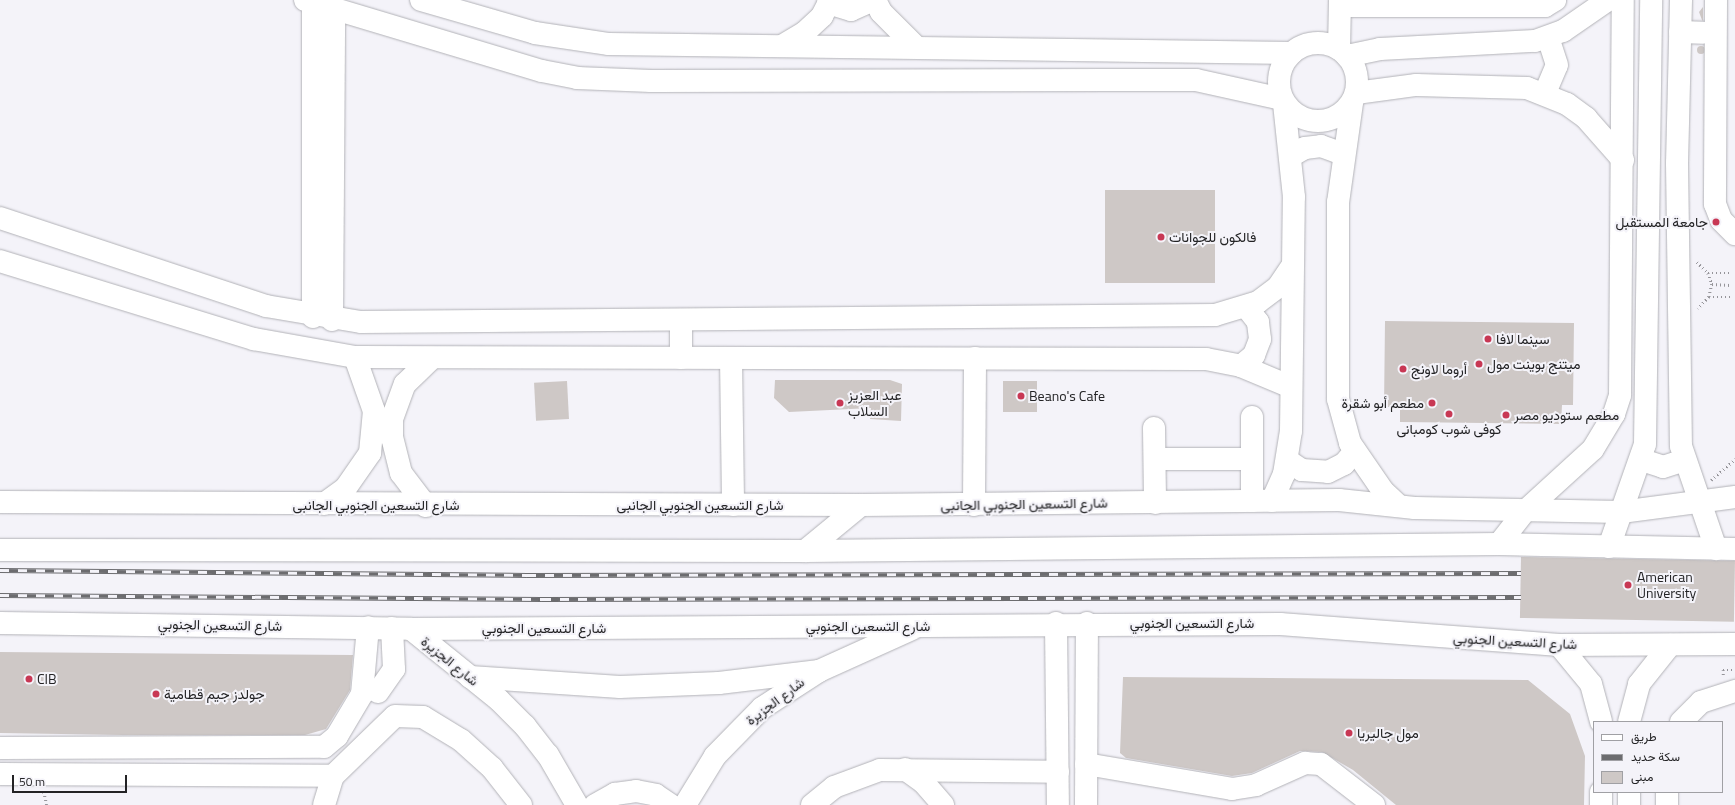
<!DOCTYPE html>
<meta charset="utf-8">
<style>
body{margin:0}
#map{position:relative;width:1735px;height:805px;overflow:hidden;background:#f4f3f9;font-family:"Titillium Web",Vazirmatn,sans-serif}
div>[style]{position:absolute}
.building>*{inset:0;background:#cec8c6;transform-origin:0 0}
.round{border-radius:50%}
.path>*{height:2.5px;margin-top:-1.25px;transform-origin:0;background:repeating-linear-gradient(90deg,#96959a 0 1px,transparent 0 4px)}
.roads{filter:drop-shadow(0 0 1px #b2b2b7) drop-shadow(0 0 1px #b2b2b7)}
.minor>*{height:22px;margin:-11px;padding:0 11px;transform-origin:11px;border-radius:11px;background:#fff}
.minor>.ring{margin:-11px;padding:0;box-sizing:content-box;background:none;border:22px solid #fff;border-radius:50%}
.major>*{height:22px;margin:-11px;padding:0 11px;transform-origin:11px;border-radius:11px;background:#fff}
.rail>*{height:4.5px;margin-top:-2.25px;transform-origin:0;background:repeating-linear-gradient(90deg,#f4f3f9 0 9px,#6c6c6f 0 18px);box-sizing:border-box;border-block:1px solid #6c6c6f}
.dots>*{width:11px;height:11px;translate:-50% -50%;box-sizing:border-box;border:2px solid #f4f3f9;border-radius:50%}
span{translate:-50% -50%;white-space:nowrap;text-align:center;line-height:1.15;-webkit-text-stroke:4px #f4f3f9;paint-order:stroke}
.poi-label{font-size:14px;color:#232325}
.right{translate:-100% -50%;text-align:right}
.left{translate:0 -50%;text-align:left}
.street-label{font-size:14px;color:#232325}
.legend{position:absolute;left:1593px;top:721px;width:130px;height:72px;box-sizing:border-box;background:#f4f3f9;border:1px solid #a0a0a4;margin:0;padding:5px 7px;list-style:none;font-size:12px;color:#232325}
.legend li{display:flex;align-items:center;gap:8px;height:20px}
.legend b{width:20px;border:1px solid #a0a0a4}
.scale{position:absolute;left:12px;top:775px;width:115px;height:18px;box-sizing:border-box;border:2px solid #232325;border-top:0;padding-left:5px;font-size:12px;line-height:14px;white-space:nowrap;color:#232325;-webkit-text-stroke:3px #f4f3f9;paint-order:stroke}
</style>
<div id="map">
<div class="building">
<i style="clip-path:polygon(1703px 7px,1703px 21px,1702px 20px,1699px 12px)"></i>
<i class="round" style="left:1697px;top:46px;width:8px;height:8px"></i>
<i style="left:1105px;top:190px;width:110px;height:93px"></i>
<i style="clip-path:polygon(1385px 321px,1574px 323px,1573px 405px,1562px 405px,1561px 424px,1400px 422px,1400px 407px,1384px 407px)"></i>
<i style="clip-path:polygon(775px 380px,890px 380px,902px 384px,901px 421px,870px 419px,871px 408px,789px 412px,774px 398px)"></i>
<i style="left:567px;top:381px;width:38px;height:33px;rotate:87deg"></i>
<i style="left:1003px;top:381px;width:34px;height:31px"></i>
<i style="left:1521px;top:557px;width:214px;height:61px;rotate:1deg"></i>
<i style="clip-path:polygon(0 652px,353px 655px,350px 690px,326px 729px,305px 735px,122px 735px,0 733px)"></i>
<i style="clip-path:polygon(1123px 677px,1528px 680px,1570px 714px,1585px 756px,1584px 805px,1396px 805px,1353px 770px,1322px 752px,1300px 751px,1252px 773px,1232px 776px,1126px 758px,1120px 753px)"></i>
</div>
<div class="path">
<i style="left:1697px;top:262px;width:16px;rotate:45deg"></i>
<i style="left:1708px;top:273px;width:12px;rotate:70deg"></i>
<i style="left:1712px;top:284px;width:13px;rotate:103deg"></i>
<i style="left:1709px;top:297px;width:16px;rotate:133deg"></i>
<i style="left:1708px;top:273px;width:22px"></i>
<i style="left:1712px;top:284px;width:18px;rotate:3deg"></i>
<i style="left:1709px;top:297px;width:21px"></i>
<i style="left:1711px;top:480px;width:32px;rotate:-41deg"></i>
<i style="left:1723px;top:675px;width:5px;rotate:-90deg"></i>
<i style="left:1723px;top:670px;width:12px"></i>
<i style="left:44px;top:792px;width:13px;rotate:77deg"></i>
</div>
<div class="roads">
<div class="minor">
<i style="left:305px;top:0;width:247px;rotate:16.7deg"></i>
<i style="left:542px;top:71px;width:36px;rotate:11deg"></i>
<i style="left:577px;top:78px;width:74px;rotate:2.3deg"></i>
<i style="left:651px;top:81px;width:545px;rotate:-0.11deg"></i>
<i style="left:1196px;top:80px;width:88px;rotate:12.5deg"></i>
<i style="left:421px;top:0;width:119px;rotate:16.1deg"></i>
<i style="left:535px;top:33px;width:75px;rotate:8.5deg"></i>
<i style="left:609px;top:44px;width:683px;rotate:0.75deg"></i>
<i style="left:875px;top:0;width:13px;rotate:63deg"></i>
<i style="left:881px;top:12px;width:49px;rotate:45deg"></i>
<i style="left:1681px;top:0;width:163px;rotate:91.4deg"></i>
<i style="left:1677px;top:163px;width:283px;rotate:89.2deg"></i>
<i style="left:1681px;top:446px;width:109px;rotate:71.2deg"></i>
<i style="left:1716px;top:0;width:204px;rotate:90.3deg"></i>
<i style="left:1715px;top:204px;width:17px;rotate:69deg"></i>
<i style="left:1721px;top:220px;width:20px;rotate:45deg"></i>
<i style="left:313px;top:3px;width:314px;rotate:90deg"></i>
<i style="left:828px;top:3px;width:24px;rotate:17deg"></i>
<i style="left:851px;top:10px;width:24px;rotate:-24deg"></i>
<i style="left:1340px;top:6px;width:205px"></i>
<i style="left:1545px;top:6px;width:12px;rotate:-31deg"></i>
<i style="left:1680px;top:32px;width:23px;rotate:2deg"></i>
<i class="ring" style="left:1279px;top:43px;width:56px;height:56px"></i>
<i style="left:782px;top:46px;width:26px;rotate:-31deg"></i>
<i style="left:804px;top:33px;width:25px;rotate:-43deg"></i>
<i style="left:822px;top:16px;width:18px;rotate:-63deg"></i>
<i style="left:1339px;top:49px;width:49px;rotate:-88.8deg"></i>
<i style="left:1347px;top:56px;width:34px;rotate:-12deg"></i>
<i style="left:1380px;top:49px;width:155px;rotate:-3deg"></i>
<i style="left:1535px;top:41px;width:30px;rotate:-20deg"></i>
<i style="left:1563px;top:31px;width:55px;rotate:-34.6deg"></i>
<i style="left:1356px;top:93px;width:61px;rotate:-7.6deg"></i>
<i style="left:1416px;top:85px;width:111px;rotate:1.5deg"></i>
<i style="left:1527px;top:88px;width:43px;rotate:21.8deg"></i>
<i style="left:1567px;top:104px;width:24px;rotate:36deg"></i>
<i style="left:1586px;top:118px;width:56px;rotate:48.6deg"></i>
<i style="left:1545px;top:93px;width:30px;rotate:-67deg"></i>
<i style="left:1557px;top:65px;width:29px;rotate:-108deg"></i>
<i style="left:1352px;top:103px;width:100px;rotate:98deg"></i>
<i style="left:1338px;top:202px;width:197px;rotate:90deg"></i>
<i style="left:1338px;top:399px;width:46px;rotate:74.7deg"></i>
<i style="left:1350px;top:443px;width:58px;rotate:55.5deg"></i>
<i style="left:1383px;top:491px;width:22px;rotate:43deg"></i>
<i style="left:1291px;top:156px;width:16px;rotate:-30deg"></i>
<i style="left:1305px;top:148px;width:16px;rotate:-7deg"></i>
<i style="left:1321px;top:146px;width:23px;rotate:20deg"></i>
<i style="left:0;top:218px;width:280px;rotate:18.3deg"></i>
<i style="left:266px;top:306px;width:96px;rotate:9.6deg"></i>
<i style="left:361px;top:322px;width:854px;rotate:-0.47deg"></i>
<i style="left:1215px;top:315px;width:45px;rotate:-16.8deg"></i>
<i style="left:1258px;top:302px;width:25px;rotate:-37deg"></i>
<i style="left:1278px;top:287px;width:25px;rotate:-56deg"></i>
<i style="left:0;top:261px;width:266px;rotate:17.1deg"></i>
<i style="left:254px;top:339px;width:103px;rotate:10.1deg"></i>
<i style="left:355px;top:357px;width:851px;rotate:0.13deg"></i>
<i style="left:1206px;top:359px;width:36px;rotate:11deg"></i>
<i style="left:1241px;top:366px;width:54px;rotate:22.8deg"></i>
<i style="left:332px;top:320px;width:311px;rotate:-89.6deg"></i>
<i style="left:681px;top:358px;width:38px;rotate:-90deg"></i>
<i style="left:731px;top:358px;width:147px;rotate:89.2deg"></i>
<i style="left:1241px;top:366px;width:17px;rotate:-40deg"></i>
<i style="left:1254px;top:355px;width:17px;rotate:-69deg"></i>
<i style="left:1260px;top:339px;width:17px;rotate:-97deg"></i>
<i style="left:1258px;top:322px;width:18px;rotate:-128deg"></i>
<i style="left:1154px;top:428px;width:75px;rotate:89.2deg"></i>
<i style="left:1155px;top:459px;width:97px"></i>
<i style="left:1287px;top:460px;width:18px;rotate:34deg"></i>
<i style="left:1302px;top:470px;width:26px;rotate:4deg"></i>
<i style="left:1328px;top:472px;width:18px;rotate:-27deg"></i>
<i style="left:1344px;top:464px;width:17px;rotate:-50deg"></i>
<i style="left:1642px;top:460px;width:22px;rotate:18deg"></i>
<i style="left:1663px;top:467px;width:22px;rotate:-18deg"></i>
<i style="left:1252px;top:501px;width:84px;rotate:-90deg"></i>
<i style="left:1272px;top:501px;width:30px;rotate:-66deg"></i>
<i style="left:1284px;top:474px;width:44px;rotate:-80.8deg"></i>
<i style="left:1291px;top:431px;width:234px;rotate:-89.3deg"></i>
<i style="left:1294px;top:197px;width:95px;rotate:-96.1deg"></i>
<i style="left:0;top:502px;width:861px;rotate:0.2deg"></i>
<i style="left:861px;top:505px;width:478px;rotate:-0.6deg"></i>
<i style="left:1339px;top:500px;width:76px;rotate:6deg"></i>
<i style="left:1415px;top:508px;width:206px;rotate:1.1deg"></i>
<i style="left:1621px;top:512px;width:115px;rotate:-7.5deg"></i>
<i style="left:324px;top:504px;width:26px;rotate:-36deg"></i>
<i style="left:345px;top:489px;width:44px;rotate:-55.2deg"></i>
<i style="left:370px;top:453px;width:42px;rotate:-84.6deg"></i>
<i style="left:374px;top:411px;width:57px;rotate:-109.4deg"></i>
<i style="left:974px;top:505px;width:147px;rotate:-89.6deg"></i>
<i style="left:426px;top:506px;width:41px;rotate:-127.1deg"></i>
<i style="left:401px;top:473px;width:36px;rotate:-104deg"></i>
<i style="left:392px;top:438px;width:19px;rotate:-90deg"></i>
<i style="left:392px;top:419px;width:37px;rotate:-70deg"></i>
<i style="left:405px;top:384px;width:37px;rotate:-44deg"></i>
<i style="left:1499px;top:544px;width:41px;rotate:-52deg"></i>
<i style="left:1524px;top:512px;width:93px;rotate:-42.4deg"></i>
<i style="left:1593px;top:449px;width:41px;rotate:-59deg"></i>
<i style="left:1614px;top:414px;width:20px;rotate:-72deg"></i>
<i style="left:1620px;top:395px;width:395px;rotate:-89.6deg"></i>
<i style="left:1609px;top:547px;width:109px;rotate:-70.7deg"></i>
<i style="left:1645px;top:444px;width:444px;rotate:-89.2deg"></i>
<i style="left:1056px;top:623px;width:182px;rotate:89.4deg"></i>
<i style="left:1559px;top:645px;width:50px;rotate:50.6deg"></i>
<i style="left:1591px;top:684px;width:39px;rotate:75deg"></i>
<i style="left:378px;top:692px;width:28px;rotate:-55deg"></i>
<i style="left:394px;top:669px;width:41px;rotate:-92.8deg"></i>
<i style="left:1629px;top:722px;width:39px;rotate:-75deg"></i>
<i style="left:1639px;top:684px;width:50px;rotate:-51.5deg"></i>
<i style="left:1681px;top:722px;width:28px;rotate:-45deg"></i>
<i style="left:1701px;top:702px;width:36px;rotate:-18deg"></i>
<i style="left:0;top:748px;width:324px;rotate:-0.2deg"></i>
<i style="left:324px;top:747px;width:17px;rotate:-40deg"></i>
<i style="left:337px;top:736px;width:49px;rotate:-59.2deg"></i>
<i style="left:362px;top:694px;width:67px;rotate:-84.9deg"></i>
<i style="left:1086px;top:764px;width:148px;rotate:9.7deg"></i>
<i style="left:1232px;top:789px;width:24px;rotate:-9deg"></i>
<i style="left:1256px;top:785px;width:54px;rotate:-24.2deg"></i>
<i style="left:1305px;top:763px;width:16px;rotate:4deg"></i>
<i style="left:1321px;top:764px;width:67px;rotate:37.7deg"></i>
<i style="left:905px;top:769px;width:24px;rotate:36deg"></i>
<i style="left:924px;top:783px;width:29px;rotate:49deg"></i>
<i style="left:0;top:774px;width:333px;rotate:0.3deg"></i>
<i style="left:324px;top:805px;width:30px;rotate:-73deg"></i>
<i style="left:333px;top:776px;width:86px;rotate:-44.1deg"></i>
<i style="left:395px;top:716px;width:28px;rotate:2deg"></i>
<i style="left:423px;top:717px;width:44px;rotate:31.2deg"></i>
<i style="left:461px;top:740px;width:42px;rotate:42.1deg"></i>
<i style="left:492px;top:768px;width:47px;rotate:51.9deg"></i>
<i style="left:812px;top:805px;width:28px;rotate:-39deg"></i>
<i style="left:834px;top:787px;width:49px;rotate:-20.3deg"></i>
<i style="left:880px;top:770px;width:178px;rotate:0.6deg"></i>
<i style="left:1086px;top:805px;width:182px;rotate:-89.7deg"></i>
<i style="left:1601px;top:805px;width:13px;rotate:-90deg"></i>
<i style="left:1629px;top:805px;width:13px;rotate:-90deg"></i>
<i style="left:1667px;top:805px;width:13px;rotate:-90deg"></i>
</div>
<div class="major">
<i style="left:0;top:550px;width:805px;rotate:0.07deg"></i>
<i style="left:805px;top:551px;width:694px;rotate:-0.58deg"></i>
<i style="left:1499px;top:544px;width:236px;rotate:1.2deg"></i>
<i style="left:805px;top:551px;width:72px;rotate:-39.4deg"></i>
<i style="left:0;top:623px;width:411px;rotate:0.8deg"></i>
<i style="left:411px;top:629px;width:869px;rotate:-0.33deg"></i>
<i style="left:1280px;top:624px;width:280px;rotate:4.3deg"></i>
<i style="left:1559px;top:645px;width:176px;rotate:-0.3deg"></i>
<i style="left:411px;top:629px;width:113px;rotate:38.9deg"></i>
<i style="left:499px;top:700px;width:37px;rotate:45deg"></i>
<i style="left:525px;top:726px;width:37px;rotate:52deg"></i>
<i style="left:548px;top:755px;width:58px;rotate:59.9deg"></i>
<i style="left:470px;top:677px;width:150px;rotate:3.8deg"></i>
<i style="left:620px;top:687px;width:99px;rotate:-2.3deg"></i>
<i style="left:719px;top:683px;width:101px;rotate:-6.8deg"></i>
<i style="left:595px;top:805px;width:23px;rotate:-29deg"></i>
<i style="left:615px;top:794px;width:21px;rotate:-8deg"></i>
<i style="left:636px;top:791px;width:20px;rotate:11deg"></i>
<i style="left:656px;top:795px;width:18px;rotate:34deg"></i>
<i style="left:685px;top:805px;width:57px;rotate:-58.5deg"></i>
<i style="left:715px;top:756px;width:67px;rotate:-45.6deg"></i>
<i style="left:762px;top:708px;width:68px;rotate:-33deg"></i>
<i style="left:819px;top:671px;width:102px;rotate:-24.3deg"></i>
</div>
</div>
<div class="rail">
<i style="left:0;top:570px;width:527px;rotate:0.54deg"></i>
<i style="left:527px;top:575px;width:994px;rotate:-0.12deg"></i>
<i style="left:0;top:595px;width:542px;rotate:0.42deg"></i>
<i style="left:542px;top:599px;width:979px;rotate:-0.12deg"></i>
</div>
<div class="dots">
<i style="left:1716px;top:222px;background:#c83854"></i>
<i style="left:1161px;top:237px;background:#c83854"></i>
<i style="left:1488px;top:339px;background:#c83854"></i>
<i style="left:1479px;top:364px;background:#c83854"></i>
<i style="left:1403px;top:369px;background:#c83854"></i>
<i style="left:1021px;top:396px;background:#c83854"></i>
<i style="left:840px;top:403px;background:#c83854"></i>
<i style="left:1432px;top:403px;background:#c83854"></i>
<i style="left:1449px;top:414px;background:#c83854"></i>
<i style="left:1506px;top:415px;background:#c83854"></i>
<i style="left:1628px;top:585px;background:#c83854"></i>
<i style="left:29px;top:679px;background:#c83854"></i>
<i style="left:156px;top:694px;background:#c83854"></i>
<i style="left:1349px;top:733px;background:#c83854"></i>
</div>
<div class="poi-label">
<span class="right" style="left:1708px;top:222px">جامعة المستقبل</span>
<span class="left" style="left:1169px;top:237px">فالكون للجوانات</span>
<span class="left" style="left:1496px;top:339px">سينما لافا</span>
<span class="left" style="left:1487px;top:364px">ميتنج بوينت مول</span>
<span class="left" style="left:1411px;top:369px">أروما لاونج</span>
<span class="left" style="left:848px;top:403px">عبد العزيز<br>السلاب</span>
<span class="left" style="left:1029px;top:396px">Beano's Cafe</span>
<span class="right" style="left:1424px;top:403px">مطعم أبو شقرة</span>
<span class="left" style="left:1514px;top:415px">مطعم ستوديو مصر</span>
<span style="left:1449px;top:429px">كوفى شوب كومبانى</span>
<span class="left" style="left:1637px;top:585px">American<br>University</span>
<span class="left" style="left:37px;top:679px">CIB</span>
<span class="left" style="left:164px;top:694px">جولدز جيم قطامية</span>
<span class="left" style="left:1357px;top:733px">مول جاليريا</span>
</div>
<div class="street-label">
<span style="left:1024px;top:504px;rotate:-1deg">شارع التسعين الجنوبي الجانبى</span>
<span style="left:376px;top:505px">شارع التسعين الجنوبي الجانبى</span>
<span style="left:700px;top:505px">شارع التسعين الجنوبي الجانبى</span>
<span style="left:1192px;top:623px">شارع التسعين الجنوبي</span>
<span style="left:220px;top:625px;rotate:1deg">شارع التسعين الجنوبي</span>
<span style="left:868px;top:626px">شارع التسعين الجنوبي</span>
<span style="left:544px;top:628px">شارع التسعين الجنوبي</span>
<span style="left:1515px;top:641px;rotate:3deg">شارع التسعين الجنوبي</span>
<span style="left:450px;top:661px;rotate:39deg">شارع الجزيرة</span>
<span style="left:775px;top:701px;rotate:-37deg">شارع الجزيرة</span>
</div>
<ul class="legend">
<li><b style="height:5px;background:#fff"></b>طريق</li>
<li><b style="height:5px;background:#6c6c6f"></b>سكة حديد</li>
<li><b style="height:11px;background:#cec8c6"></b>مبنى</li>
</ul>
<div class="scale">50 m</div>
</div>
